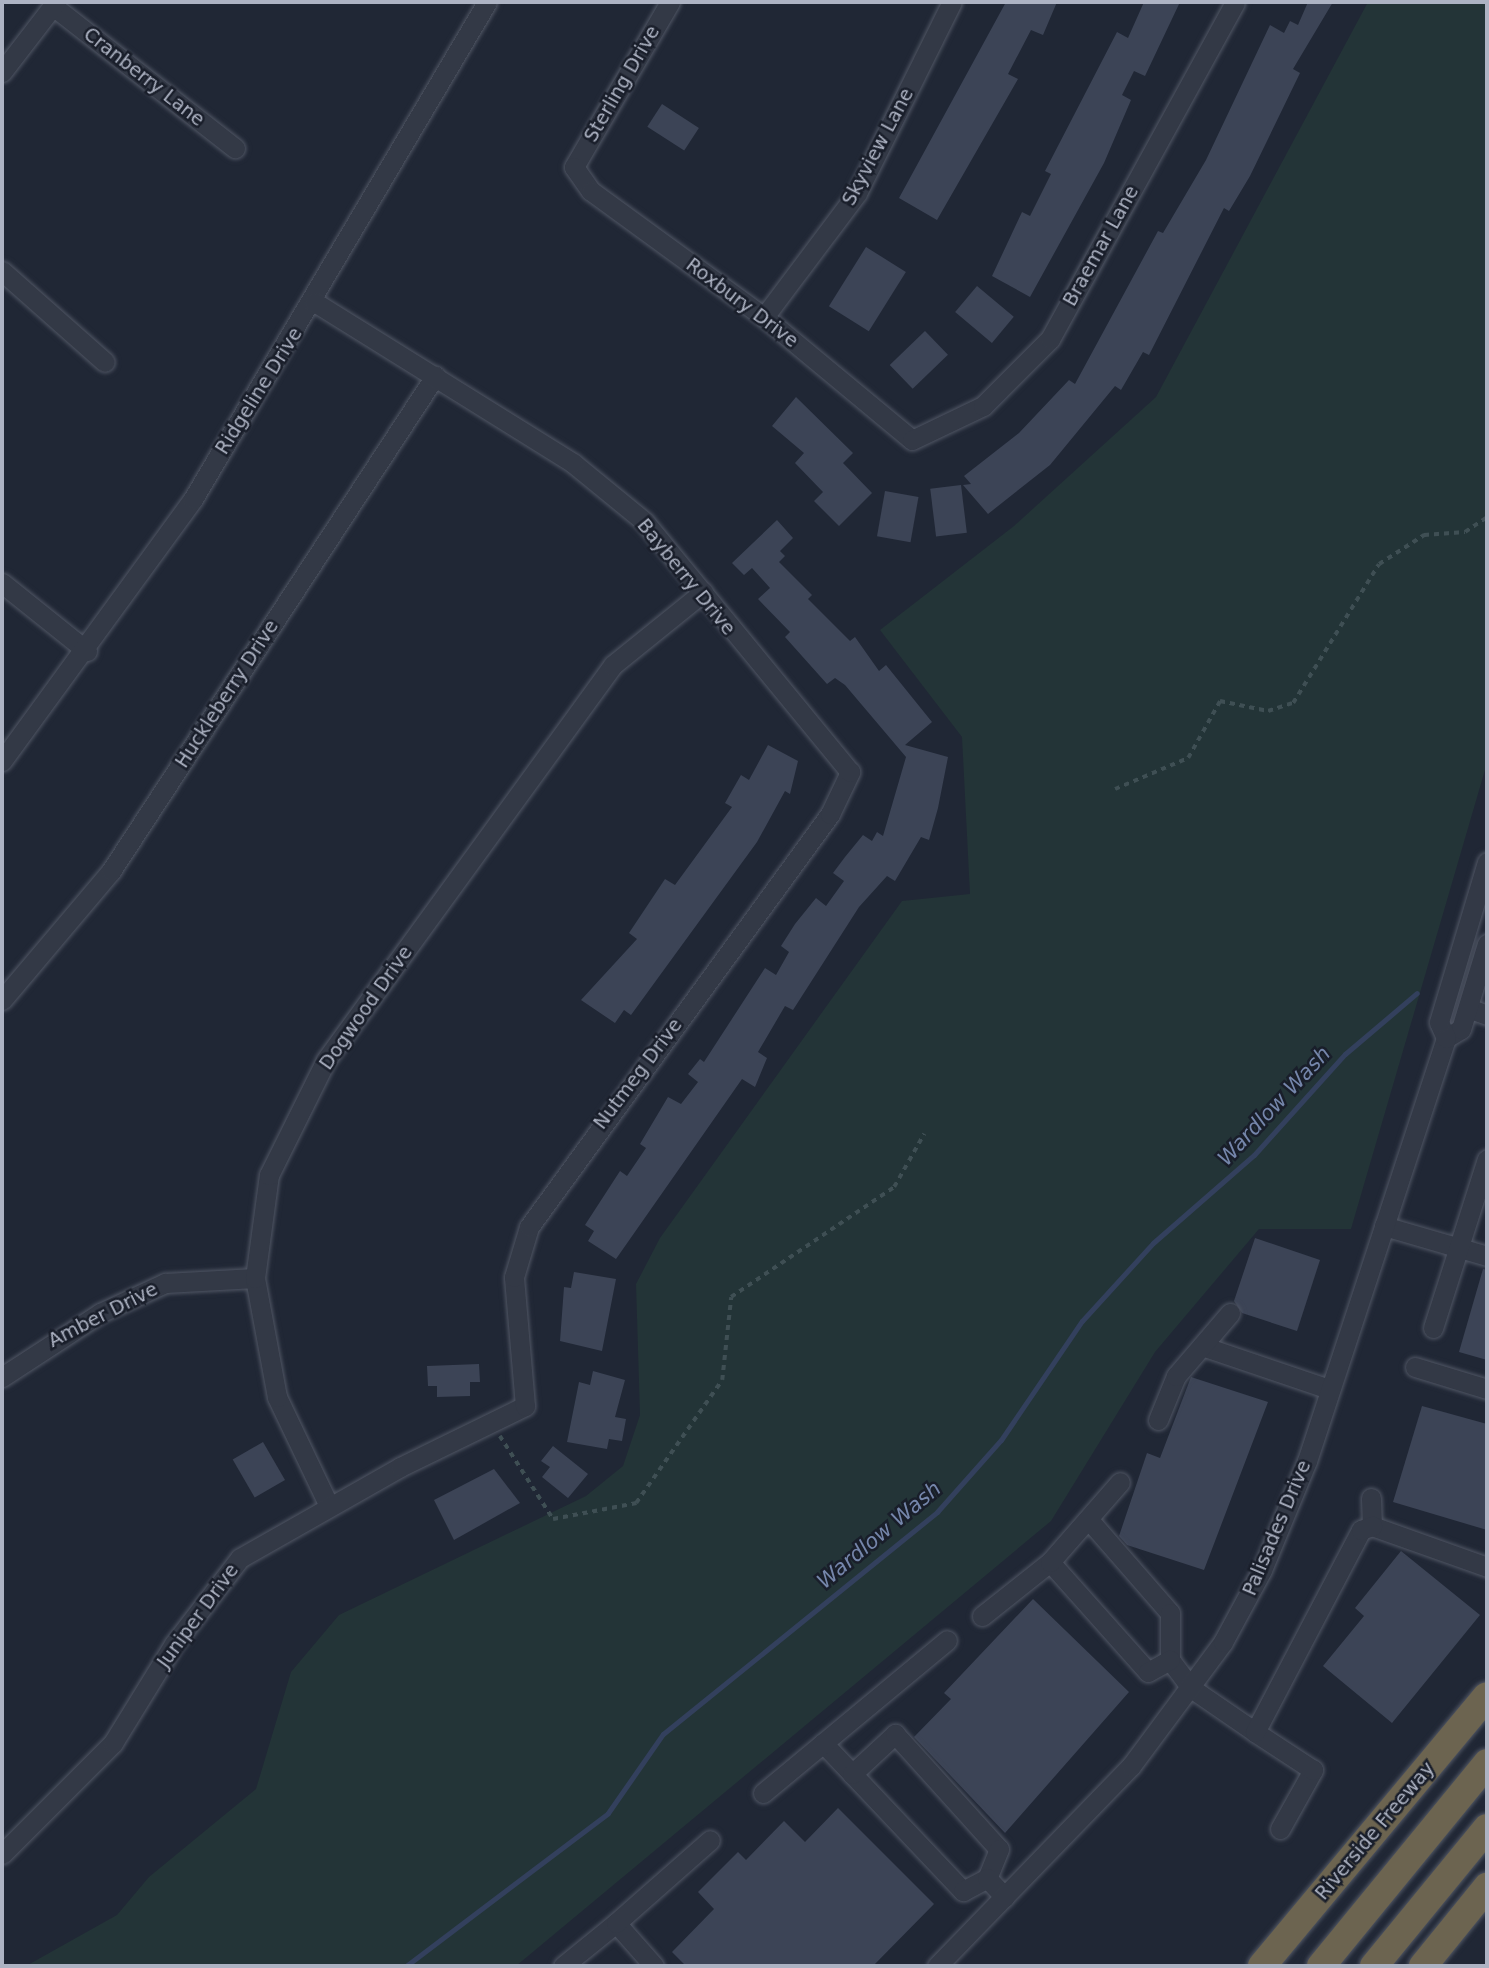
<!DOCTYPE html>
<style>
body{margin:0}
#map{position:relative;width:1489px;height:1968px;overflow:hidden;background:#202735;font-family:"DejaVu Sans",sans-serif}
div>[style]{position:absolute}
.green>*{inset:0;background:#233437}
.stream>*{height:5px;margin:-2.5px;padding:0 2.5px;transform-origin:2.5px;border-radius:2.5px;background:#33405d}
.building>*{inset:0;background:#3c4456;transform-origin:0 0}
.path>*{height:3.5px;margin-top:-1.75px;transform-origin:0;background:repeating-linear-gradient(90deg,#3f4f54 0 5px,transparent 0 10px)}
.roads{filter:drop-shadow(0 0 2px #505664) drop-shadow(0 0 2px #505664)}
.minor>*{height:19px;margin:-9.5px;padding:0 9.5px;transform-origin:9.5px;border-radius:9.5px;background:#333946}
.highway>*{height:28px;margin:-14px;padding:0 14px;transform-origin:14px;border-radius:14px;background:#6c6450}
span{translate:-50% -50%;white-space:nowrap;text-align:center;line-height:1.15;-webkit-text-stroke:5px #191e2a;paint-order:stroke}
.street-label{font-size:19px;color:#adb3c3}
.water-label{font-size:21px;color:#7586ab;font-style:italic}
.frame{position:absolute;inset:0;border:4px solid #adb3c3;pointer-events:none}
</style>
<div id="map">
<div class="green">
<i style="clip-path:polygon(1368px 2px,1487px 2px,1487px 763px,1351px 1229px,1259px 1229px,1155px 1352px,1051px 1521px,516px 1966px,26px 1966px,117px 1915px,149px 1877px,256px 1789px,291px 1672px,339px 1615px,586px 1496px,623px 1466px,640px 1415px,636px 1284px,660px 1238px,902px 901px,970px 894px,962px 737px,880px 630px,1014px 526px,1156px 397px)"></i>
</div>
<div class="stream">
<i style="left:406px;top:1966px;width:253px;rotate:-37.1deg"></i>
<i style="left:608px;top:1813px;width:96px;rotate:-55.2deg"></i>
<i style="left:663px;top:1734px;width:353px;rotate:-39deg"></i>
<i style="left:937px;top:1512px;width:96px;rotate:-48.4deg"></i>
<i style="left:1001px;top:1440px;width:144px;rotate:-55.8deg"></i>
<i style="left:1082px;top:1321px;width:105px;rotate:-47.7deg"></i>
<i style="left:1153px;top:1243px;width:134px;rotate:-41.1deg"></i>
<i style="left:1254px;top:1155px;width:136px;rotate:-48deg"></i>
<i style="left:1345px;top:1054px;width:94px;rotate:-40.3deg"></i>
</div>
<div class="building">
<i style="clip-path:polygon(1006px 2px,1057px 2px,1043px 35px,1031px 30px,1008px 74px,1018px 79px,937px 220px,899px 198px)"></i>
<i style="clip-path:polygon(1144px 2px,1180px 2px,1145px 76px,1134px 71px,1122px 95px,1131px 100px,1104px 163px,1030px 297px,992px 276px,1022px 212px,1030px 216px,1051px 174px,1045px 171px,1117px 32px,1128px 38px)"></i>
<i style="clip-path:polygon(1308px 2px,1333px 2px,1293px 69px,1300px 73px,1250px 176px,1229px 211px,1224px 208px,1149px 355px,1143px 352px,1121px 390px,1115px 386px,1050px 465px,988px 514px,963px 485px,971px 484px,964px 476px,1019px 433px,1069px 380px,1075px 384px,1158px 231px,1163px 233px,1206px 160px,1270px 25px,1284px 33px,1290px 21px,1298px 25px)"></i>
<i style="left:662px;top:104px;width:44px;height:27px;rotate:33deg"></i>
<i style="left:866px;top:247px;width:47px;height:70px;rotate:32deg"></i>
<i style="left:977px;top:286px;width:48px;height:34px;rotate:40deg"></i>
<i style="left:925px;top:331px;width:33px;height:49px;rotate:46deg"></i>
<i style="clip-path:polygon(796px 397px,853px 453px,843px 463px,872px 493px,839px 526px,814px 501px,823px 492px,795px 463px,804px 453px,772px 426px)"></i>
<i style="left:961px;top:485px;width:48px;height:31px;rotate:83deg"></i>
<i style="left:885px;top:491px;width:34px;height:46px;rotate:10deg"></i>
<i style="clip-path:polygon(777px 520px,793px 538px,780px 551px,785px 556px,779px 562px,812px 595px,808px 599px,850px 641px,855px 637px,879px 671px,886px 665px,932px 722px,905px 745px,948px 757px,938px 808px,929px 840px,921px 837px,895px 881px,887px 876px,859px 907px,793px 1010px,785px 1006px,758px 1052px,767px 1058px,755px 1087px,742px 1079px,616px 1259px,588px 1241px,594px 1231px,585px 1225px,620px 1171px,627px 1176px,646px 1148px,640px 1144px,668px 1097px,681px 1104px,698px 1082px,688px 1074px,700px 1059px,704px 1062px,765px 968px,776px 975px,789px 952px,781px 946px,795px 924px,816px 898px,826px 906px,844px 881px,833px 873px,845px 857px,863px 835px,872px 841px,877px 832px,883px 836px,906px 757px,845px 685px,835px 678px,827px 684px,785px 637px,790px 632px,758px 599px,770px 588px,752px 568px,744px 575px,732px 563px)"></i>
<i style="clip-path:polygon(768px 745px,798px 761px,790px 794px,785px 791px,757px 842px,631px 1015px,624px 1010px,615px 1023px,581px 1000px,637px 939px,629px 933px,665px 879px,675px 885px,732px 807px,725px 803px,741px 775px,749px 780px)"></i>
<i style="clip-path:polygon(1255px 1238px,1320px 1260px,1297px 1331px,1242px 1313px,1234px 1301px)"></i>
<i style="clip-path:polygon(1483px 1269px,1487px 1270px,1487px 1360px,1459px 1352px)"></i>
<i style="clip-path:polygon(574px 1272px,616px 1279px,602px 1351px,560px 1341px,564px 1287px,571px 1288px)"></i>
<i style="clip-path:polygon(479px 1364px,480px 1382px,470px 1382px,470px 1396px,437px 1397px,437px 1386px,428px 1386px,427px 1366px)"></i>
<i style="clip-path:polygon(593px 1371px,625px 1380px,615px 1417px,626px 1419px,622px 1441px,609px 1439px,607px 1449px,567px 1442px,579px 1382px,590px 1385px)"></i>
<i style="clip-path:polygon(1191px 1377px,1268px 1402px,1204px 1570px,1127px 1545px,1119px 1536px,1147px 1453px,1160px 1458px)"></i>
<i style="clip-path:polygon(1422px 1406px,1487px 1424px,1487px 1530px,1393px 1502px)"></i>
<i style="left:263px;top:1442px;width:44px;height:35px;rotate:60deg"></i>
<i style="clip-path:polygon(553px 1446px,588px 1474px,568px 1498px,542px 1477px,550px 1467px,541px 1461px)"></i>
<i style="clip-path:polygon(494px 1469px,520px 1503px,454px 1540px,434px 1500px)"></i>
<i style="clip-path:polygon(1401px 1551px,1480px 1615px,1392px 1723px,1323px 1666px,1364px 1616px,1355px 1608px)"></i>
<i style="clip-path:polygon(1033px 1599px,1129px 1692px,1005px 1833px,914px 1737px,951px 1699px,944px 1693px)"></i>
<i style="clip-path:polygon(838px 1808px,934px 1904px,873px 1966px,686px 1966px,672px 1952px,714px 1909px,698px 1892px,738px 1852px,746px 1860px,784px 1821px,805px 1842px)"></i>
</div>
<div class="path">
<i style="left:1115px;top:789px;width:79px;rotate:-23deg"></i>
<i style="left:1188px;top:758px;width:65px;rotate:-60.7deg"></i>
<i style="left:1220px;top:701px;width:49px;rotate:11.8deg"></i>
<i style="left:1268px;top:711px;width:26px;rotate:-18deg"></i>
<i style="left:1293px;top:703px;width:163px;rotate:-58.3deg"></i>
<i style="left:1379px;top:564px;width:54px;rotate:-32.8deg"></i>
<i style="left:1424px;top:535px;width:41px;rotate:-4.2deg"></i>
<i style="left:1465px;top:532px;width:27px;rotate:-34deg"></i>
<i style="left:500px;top:1436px;width:98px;rotate:57.4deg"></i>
<i style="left:553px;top:1519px;width:85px;rotate:-10.9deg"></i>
<i style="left:636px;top:1503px;width:150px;rotate:-55deg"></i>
<i style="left:722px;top:1380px;width:83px;rotate:-83.8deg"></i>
<i style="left:731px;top:1297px;width:197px;rotate:-34deg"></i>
<i style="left:894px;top:1187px;width:61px;rotate:-60.5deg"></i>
</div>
<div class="roads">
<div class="minor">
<i style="left:670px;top:2px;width:191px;rotate:120.2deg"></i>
<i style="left:574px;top:167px;width:29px;rotate:55deg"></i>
<i style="left:591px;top:191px;width:214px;rotate:36.1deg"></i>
<i style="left:764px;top:317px;width:192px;rotate:39.7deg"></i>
<i style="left:912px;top:440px;width:79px;rotate:-25.6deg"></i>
<i style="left:983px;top:406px;width:95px;rotate:-45deg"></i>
<i style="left:1050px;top:339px;width:384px;rotate:-61.2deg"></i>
<i style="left:53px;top:6px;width:231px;rotate:38deg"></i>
<i style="left:2px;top:72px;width:88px;rotate:-52.4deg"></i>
<i style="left:2px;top:271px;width:137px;rotate:41.5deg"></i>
<i style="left:764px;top:317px;width:155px;rotate:-53.1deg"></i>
<i style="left:857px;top:193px;width:213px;rotate:-63.6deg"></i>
<i style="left:2px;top:583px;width:109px;rotate:38.7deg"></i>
<i style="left:2px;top:761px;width:324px;rotate:-53.9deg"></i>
<i style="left:193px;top:499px;width:577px;rotate:-59.39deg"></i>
<i style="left:2px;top:1000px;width:169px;rotate:-49.8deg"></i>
<i style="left:111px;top:871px;width:592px;rotate:-56.79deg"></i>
<i style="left:1468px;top:1008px;width:20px;rotate:20deg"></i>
<i style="left:1446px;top:1038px;width:17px;rotate:-31deg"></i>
<i style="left:1461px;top:1029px;width:89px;rotate:-73deg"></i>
<i style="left:1384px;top:1226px;width:107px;rotate:16.2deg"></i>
<i style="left:1433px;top:1328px;width:177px;rotate:-72.3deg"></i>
<i style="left:1202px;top:1346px;width:134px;rotate:18.7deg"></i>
<i style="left:1415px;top:1367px;width:75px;rotate:17deg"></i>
<i style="left:2px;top:1377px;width:117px;rotate:-33.1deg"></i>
<i style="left:100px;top:1313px;width:72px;rotate:-24.8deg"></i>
<i style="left:165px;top:1283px;width:90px;rotate:-3.2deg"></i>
<i style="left:1158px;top:1420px;width:48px;rotate:-67.8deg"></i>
<i style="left:1176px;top:1376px;width:83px;rotate:-49.4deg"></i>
<i style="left:1371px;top:1498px;width:28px;rotate:88deg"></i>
<i style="left:1372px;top:1526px;width:122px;rotate:19.6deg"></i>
<i style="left:329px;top:1506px;width:121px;rotate:-115.5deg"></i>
<i style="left:277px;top:1397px;width:121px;rotate:-100.5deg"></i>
<i style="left:255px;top:1278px;width:104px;rotate:-82.3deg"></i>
<i style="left:269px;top:1175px;width:128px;rotate:-63.6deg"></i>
<i style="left:326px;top:1060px;width:488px;rotate:-54deg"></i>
<i style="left:613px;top:665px;width:116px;rotate:-39deg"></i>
<i style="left:1089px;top:1520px;width:123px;rotate:48.9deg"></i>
<i style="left:1170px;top:1613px;width:47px;rotate:90deg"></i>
<i style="left:1170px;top:1660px;width:35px;rotate:53deg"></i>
<i style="left:1191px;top:1688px;width:78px;rotate:34.5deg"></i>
<i style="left:1050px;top:1562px;width:147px;rotate:48.3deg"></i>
<i style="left:1148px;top:1672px;width:25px;rotate:-29deg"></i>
<i style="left:982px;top:1616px;width:87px;rotate:-38.5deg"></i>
<i style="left:1050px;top:1562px;width:106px;rotate:-48.8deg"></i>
<i style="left:823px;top:1743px;width:204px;rotate:46.6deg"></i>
<i style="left:963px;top:1891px;width:27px;rotate:-28deg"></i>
<i style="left:852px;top:1774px;width:59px;rotate:-42.9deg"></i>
<i style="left:895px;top:1734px;width:155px;rotate:47.9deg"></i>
<i style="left:999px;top:1849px;width:31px;rotate:112deg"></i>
<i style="left:987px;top:1878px;width:26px;rotate:47deg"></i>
<i style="left:763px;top:1793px;width:239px;rotate:-39.7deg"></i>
<i style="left:1280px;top:1829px;width:68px;rotate:-60.8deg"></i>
<i style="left:1313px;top:1770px;width:69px;rotate:-146.8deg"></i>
<i style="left:1255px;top:1732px;width:228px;rotate:-62.3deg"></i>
<i style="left:1361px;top:1530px;width:12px;rotate:-20deg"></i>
<i style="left:2px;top:1854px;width:157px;rotate:-45deg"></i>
<i style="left:113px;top:1743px;width:116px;rotate:-58.4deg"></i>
<i style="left:174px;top:1644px;width:108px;rotate:-52.5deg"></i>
<i style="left:240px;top:1558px;width:184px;rotate:-29.6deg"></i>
<i style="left:400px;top:1467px;width:139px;rotate:-26deg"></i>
<i style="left:525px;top:1406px;width:129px;rotate:-94.9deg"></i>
<i style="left:514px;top:1277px;width:52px;rotate:-73.3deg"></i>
<i style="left:529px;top:1227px;width:511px;rotate:-53.91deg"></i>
<i style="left:830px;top:814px;width:47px;rotate:-64.5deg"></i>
<i style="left:850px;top:772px;width:323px;rotate:-129.4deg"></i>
<i style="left:645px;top:522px;width:93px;rotate:-140.7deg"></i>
<i style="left:573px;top:463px;width:305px;rotate:-148.1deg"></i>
<i style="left:563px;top:1966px;width:68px;rotate:-39.1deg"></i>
<i style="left:654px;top:1966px;width:57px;rotate:-131.5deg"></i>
<i style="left:616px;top:1923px;width:125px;rotate:-41.4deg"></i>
<i style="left:937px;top:1966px;width:279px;rotate:-45.9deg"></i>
<i style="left:1131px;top:1766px;width:154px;rotate:-53.4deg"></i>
<i style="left:1223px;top:1642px;width:82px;rotate:-61.6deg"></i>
<i style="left:1262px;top:1570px;width:118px;rotate:-67.6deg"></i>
<i style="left:1307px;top:1461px;width:445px;rotate:-71.8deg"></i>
<i style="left:1446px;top:1038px;width:17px;rotate:-114deg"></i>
<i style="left:1439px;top:1022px;width:167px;rotate:-73.3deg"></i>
</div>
<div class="highway">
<i style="left:1262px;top:1966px;width:351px;rotate:-50.2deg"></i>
<i style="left:1321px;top:1966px;width:262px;rotate:-50.7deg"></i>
<i style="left:1374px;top:1966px;width:178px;rotate:-50.7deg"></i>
<i style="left:1423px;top:1966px;width:102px;rotate:-51deg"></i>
</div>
</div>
<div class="street-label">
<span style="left:144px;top:77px;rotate:38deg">Cranberry Lane</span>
<span style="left:622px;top:84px;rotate:-60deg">Sterling Drive</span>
<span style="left:878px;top:147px;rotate:-62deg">Skyview Lane</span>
<span style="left:1101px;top:246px;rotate:-61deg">Braemar Lane</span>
<span style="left:742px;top:303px;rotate:37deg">Roxbury Drive</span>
<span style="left:259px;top:391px;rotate:-58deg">Ridgeline Drive</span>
<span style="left:686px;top:577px;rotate:51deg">Bayberry Drive</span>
<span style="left:227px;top:694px;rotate:-57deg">Huckleberry Drive</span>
<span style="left:366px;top:1008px;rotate:-55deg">Dogwood Drive</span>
<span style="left:638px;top:1074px;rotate:-53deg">Nutmeg Drive</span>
<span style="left:103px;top:1315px;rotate:-27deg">Amber Drive</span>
<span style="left:1277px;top:1528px;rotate:-67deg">Palisades Drive</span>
<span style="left:198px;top:1616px;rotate:-54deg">Juniper Drive</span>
<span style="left:1375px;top:1831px;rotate:-50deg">Riverside Freeway</span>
</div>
<div class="water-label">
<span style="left:1274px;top:1106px;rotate:-47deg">Wardlow Wash</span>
<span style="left:879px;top:1535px;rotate:-40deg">Wardlow Wash</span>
</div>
<div class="frame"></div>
</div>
